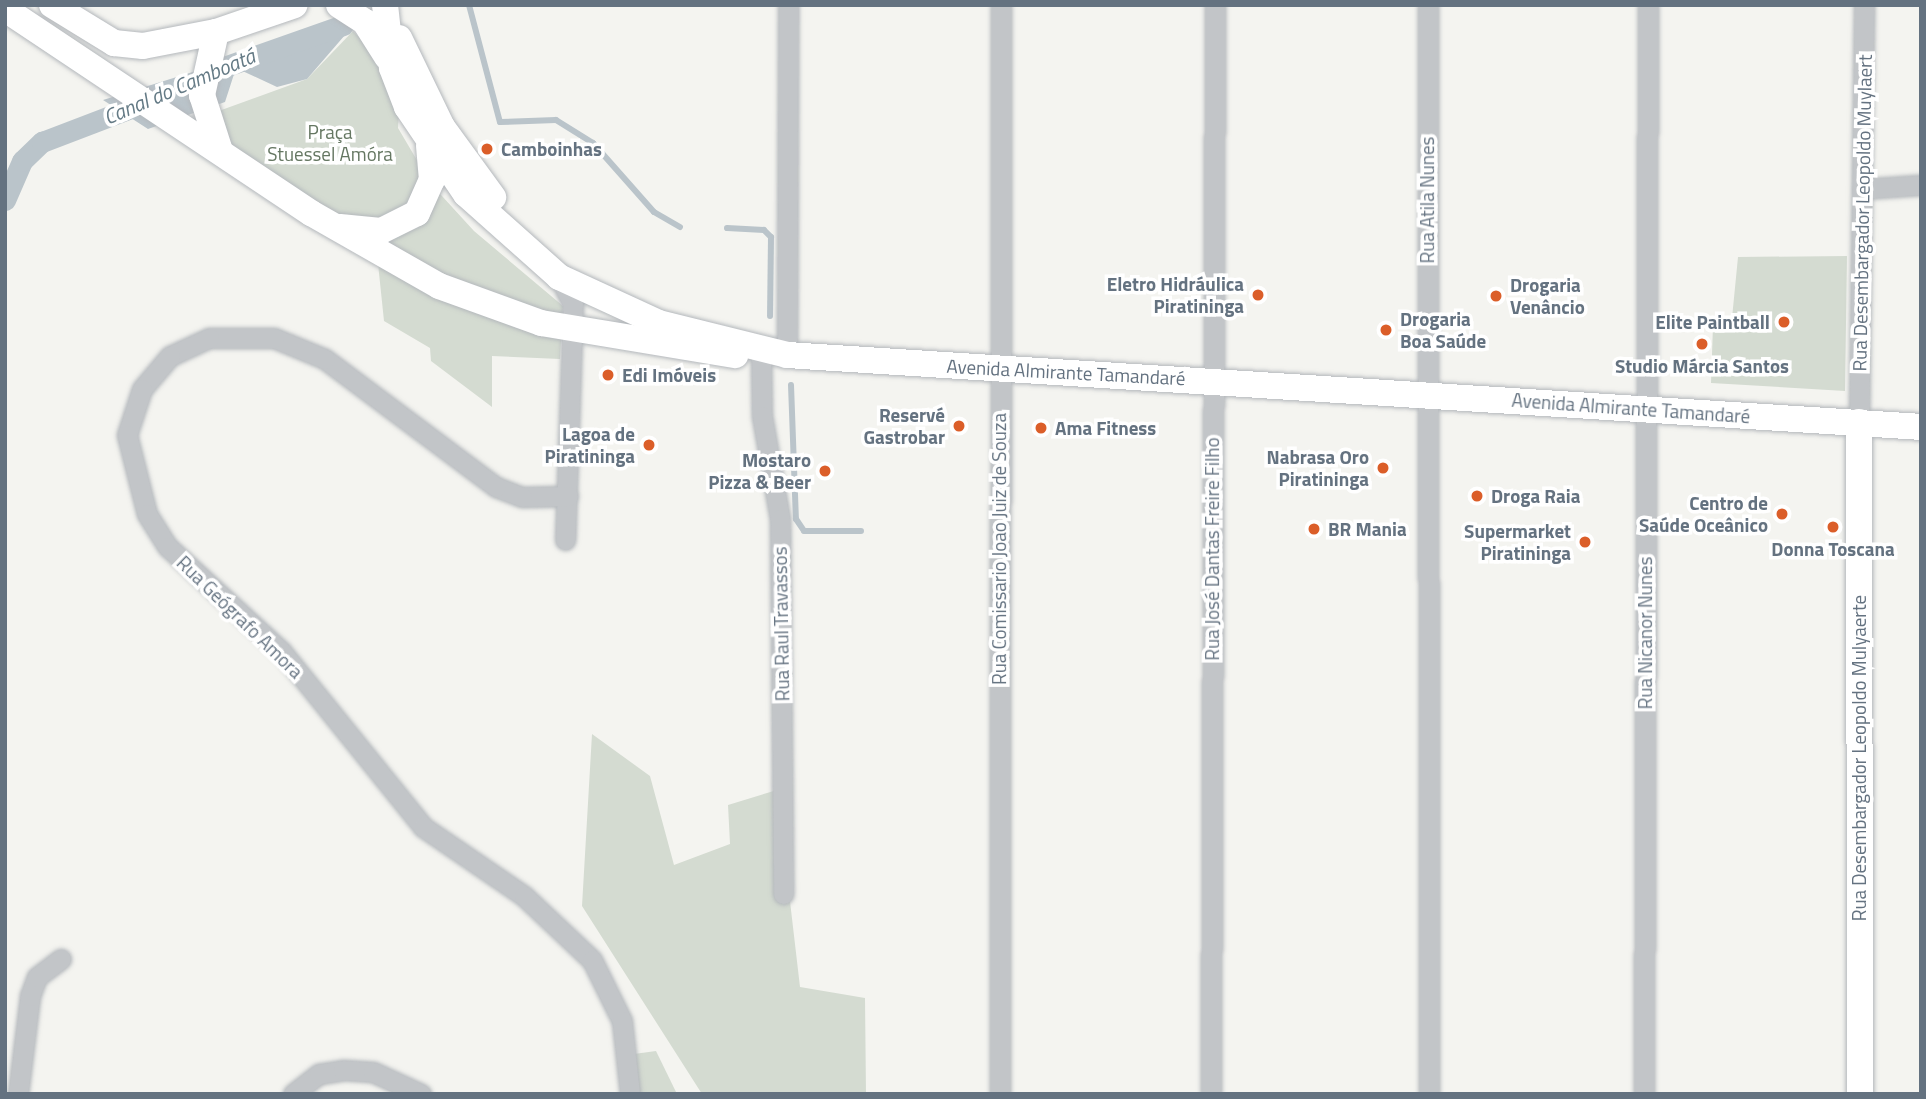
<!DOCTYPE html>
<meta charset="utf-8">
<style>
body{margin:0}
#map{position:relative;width:1926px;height:1099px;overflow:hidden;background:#f4f4f0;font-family:"Titillium Web",sans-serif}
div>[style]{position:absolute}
.green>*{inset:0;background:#d4dbd1}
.water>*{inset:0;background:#bac4ca}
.stream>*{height:6px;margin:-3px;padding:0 3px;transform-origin:3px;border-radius:3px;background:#bac4ca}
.canal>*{height:21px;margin:-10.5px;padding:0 10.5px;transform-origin:10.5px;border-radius:10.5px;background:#bac4ca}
.roads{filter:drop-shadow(0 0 2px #b4b8bc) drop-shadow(0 0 2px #b4b8bc)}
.street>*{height:19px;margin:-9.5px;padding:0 9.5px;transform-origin:9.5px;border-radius:9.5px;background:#c2c5c8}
.secondary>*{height:26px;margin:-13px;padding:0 13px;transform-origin:13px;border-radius:13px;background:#fff}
.dots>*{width:19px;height:19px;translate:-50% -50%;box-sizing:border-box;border:4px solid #fff;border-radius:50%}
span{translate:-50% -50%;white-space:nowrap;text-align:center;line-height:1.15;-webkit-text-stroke:7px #fff;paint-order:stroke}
.park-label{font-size:19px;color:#657762}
.poi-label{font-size:19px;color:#647280;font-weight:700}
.left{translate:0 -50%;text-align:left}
.right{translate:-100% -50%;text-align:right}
.street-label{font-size:19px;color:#647280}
.water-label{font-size:21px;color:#647a85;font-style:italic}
.frame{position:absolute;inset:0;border:7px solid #647280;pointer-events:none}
</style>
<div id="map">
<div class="green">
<i style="clip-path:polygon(353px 31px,374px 53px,399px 111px,398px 128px,431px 184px,474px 231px,563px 306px,560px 359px,492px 356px,492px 407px,431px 361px,430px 348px,384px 321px,377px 254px,180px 125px,307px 79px)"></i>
<i style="clip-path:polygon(1847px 256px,1845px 391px,1711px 383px,1713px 325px,1732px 318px,1738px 257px)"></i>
<i style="clip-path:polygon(592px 734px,650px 776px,674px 865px,730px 844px,728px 805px,777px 790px,800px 987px,865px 998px,866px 1094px,702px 1094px,582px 906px)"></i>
<i style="clip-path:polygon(656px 1051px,677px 1094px,628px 1094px,634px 1054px)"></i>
</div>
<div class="water">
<i style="clip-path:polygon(343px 25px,345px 35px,307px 79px,277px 87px,236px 68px,225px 102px,148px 129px,103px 100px)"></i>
</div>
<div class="stream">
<i style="left:469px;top:5px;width:121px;rotate:75.2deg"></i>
<i style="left:500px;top:122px;width:56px;rotate:-2deg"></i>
<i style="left:556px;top:120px;width:44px;rotate:31.9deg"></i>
<i style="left:593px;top:143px;width:92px;rotate:48.5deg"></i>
<i style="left:654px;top:212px;width:30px;rotate:30deg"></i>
<i style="left:727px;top:228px;width:37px;rotate:3deg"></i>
<i style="left:764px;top:230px;width:10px;rotate:45deg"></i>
<i style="left:771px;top:237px;width:79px;rotate:90.7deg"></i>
<i style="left:791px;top:385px;width:134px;rotate:87.9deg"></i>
<i style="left:796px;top:519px;width:14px;rotate:56deg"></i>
<i style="left:804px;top:531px;width:57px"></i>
</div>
<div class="canal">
<i style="left:207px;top:73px;width:144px;rotate:-19.4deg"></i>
<i style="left:5px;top:200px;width:43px;rotate:-66.4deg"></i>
<i style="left:22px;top:161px;width:28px;rotate:-44deg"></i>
<i style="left:42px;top:142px;width:112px;rotate:-20.9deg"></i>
</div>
<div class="roads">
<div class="street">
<i style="left:1428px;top:5px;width:1089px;rotate:89.95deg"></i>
<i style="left:1862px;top:189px;width:59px;rotate:-3.9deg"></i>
<i style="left:559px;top:277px;width:30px;rotate:63deg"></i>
<i style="left:573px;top:304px;width:236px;rotate:91.9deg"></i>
<i style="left:761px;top:355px;width:61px;rotate:89.1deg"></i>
<i style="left:762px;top:416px;width:105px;rotate:80.1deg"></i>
<i style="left:780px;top:519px;width:375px;rotate:89.5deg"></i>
<i style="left:787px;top:355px;width:350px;rotate:-89.8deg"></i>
<i style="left:1859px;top:422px;width:417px;rotate:-89.3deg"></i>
<i style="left:568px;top:496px;width:46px;rotate:178.8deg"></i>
<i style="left:522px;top:497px;width:28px;rotate:-159deg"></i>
<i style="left:496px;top:487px;width:214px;rotate:-143.2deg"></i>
<i style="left:325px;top:359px;width:55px;rotate:-157.6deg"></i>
<i style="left:274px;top:338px;width:65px;rotate:180deg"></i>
<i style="left:209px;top:338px;width:43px;rotate:155.2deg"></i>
<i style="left:170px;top:356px;width:43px;rotate:130.3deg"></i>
<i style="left:142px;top:389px;width:48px;rotate:108.1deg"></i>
<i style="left:127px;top:435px;width:81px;rotate:75.8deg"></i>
<i style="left:147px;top:514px;width:39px;rotate:58deg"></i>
<i style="left:168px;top:547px;width:155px;rotate:42.6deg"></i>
<i style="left:282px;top:652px;width:225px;rotate:51.1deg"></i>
<i style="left:423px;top:827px;width:122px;rotate:34.3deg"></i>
<i style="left:524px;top:896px;width:93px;rotate:43.3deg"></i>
<i style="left:592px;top:960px;width:68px;rotate:63.8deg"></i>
<i style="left:622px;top:1021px;width:73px;rotate:83.7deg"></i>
<i style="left:18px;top:1094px;width:99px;rotate:-83deg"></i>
<i style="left:30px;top:996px;width:20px;rotate:-70deg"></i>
<i style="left:37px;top:977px;width:30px;rotate:-37deg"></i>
<i style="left:293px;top:1094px;width:33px;rotate:-38deg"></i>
<i style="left:319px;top:1074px;width:24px;rotate:-9deg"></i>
<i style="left:343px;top:1070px;width:30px;rotate:4deg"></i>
<i style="left:373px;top:1072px;width:53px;rotate:24.6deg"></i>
<i style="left:1000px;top:1094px;width:1089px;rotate:-89.95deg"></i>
<i style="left:1211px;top:1094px;width:1089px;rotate:-89.79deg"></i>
<i style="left:1644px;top:1094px;width:1089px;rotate:-89.79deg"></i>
</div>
<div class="secondary">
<i style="left:52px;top:5px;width:73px;rotate:31.5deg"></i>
<i style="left:114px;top:43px;width:29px;rotate:6deg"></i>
<i style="left:143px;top:46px;width:74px;rotate:-10.9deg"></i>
<i style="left:216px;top:32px;width:83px;rotate:-18.9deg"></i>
<i style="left:339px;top:5px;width:31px;rotate:33deg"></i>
<i style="left:365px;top:22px;width:41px;rotate:57.8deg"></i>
<i style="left:385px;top:5px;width:63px;rotate:83.7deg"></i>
<i style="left:392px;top:68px;width:42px;rotate:69deg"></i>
<i style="left:407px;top:107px;width:105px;rotate:55.9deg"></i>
<i style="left:466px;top:194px;width:125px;rotate:41.7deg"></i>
<i style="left:559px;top:277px;width:110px;rotate:24.7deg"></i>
<i style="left:659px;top:323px;width:132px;rotate:14deg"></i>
<i style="left:787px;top:355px;width:1136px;rotate:3.63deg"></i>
<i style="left:5px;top:9px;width:368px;rotate:33.7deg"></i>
<i style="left:311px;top:213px;width:147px;rotate:29.7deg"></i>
<i style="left:439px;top:286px;width:109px;rotate:19.9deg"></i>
<i style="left:541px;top:323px;width:197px;rotate:9.4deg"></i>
<i style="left:216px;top:32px;width:65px;rotate:102.5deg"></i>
<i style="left:202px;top:95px;width:59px;rotate:72.2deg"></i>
<i style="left:399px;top:38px;width:99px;rotate:64.2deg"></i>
<i style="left:442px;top:127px;width:87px;rotate:53.9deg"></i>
<i style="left:340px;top:227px;width:41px;rotate:5.6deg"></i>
<i style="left:381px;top:231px;width:40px;rotate:-26.6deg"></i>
<i style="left:417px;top:213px;width:36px;rotate:-66deg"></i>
<i style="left:432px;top:180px;width:34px;rotate:-95deg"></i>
<i style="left:1859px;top:422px;width:672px;rotate:89.91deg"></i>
</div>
</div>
<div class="dots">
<i style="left:487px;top:149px;background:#db5e29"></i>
<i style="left:1258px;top:295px;background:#db5e29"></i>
<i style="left:1496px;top:296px;background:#db5e29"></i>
<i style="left:1784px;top:322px;background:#db5e29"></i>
<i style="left:1386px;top:330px;background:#db5e29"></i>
<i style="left:1702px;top:344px;background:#db5e29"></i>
<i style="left:608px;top:375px;background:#db5e29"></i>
<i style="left:959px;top:426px;background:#db5e29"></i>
<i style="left:1041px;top:428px;background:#db5e29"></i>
<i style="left:649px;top:445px;background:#db5e29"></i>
<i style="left:1383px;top:468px;background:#db5e29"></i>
<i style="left:825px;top:471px;background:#db5e29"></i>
<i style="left:1477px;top:496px;background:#db5e29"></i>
<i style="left:1782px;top:514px;background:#db5e29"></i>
<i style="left:1833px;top:527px;background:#db5e29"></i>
<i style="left:1314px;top:529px;background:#db5e29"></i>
<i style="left:1585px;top:542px;background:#db5e29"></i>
</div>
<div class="park-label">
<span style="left:330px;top:143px">Praça<br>Stuessel Amóra</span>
</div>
<div class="poi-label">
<span class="left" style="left:501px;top:149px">Camboinhas</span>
<span class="right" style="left:1244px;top:295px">Eletro Hidráulica<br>Piratininga</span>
<span class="left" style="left:1510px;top:296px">Drogaria<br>Venâncio</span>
<span class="left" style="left:1400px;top:330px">Drogaria<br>Boa Saúde</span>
<span class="right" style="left:1770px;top:322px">Elite Paintball</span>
<span style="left:1702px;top:366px">Studio Márcia Santos</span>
<span class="left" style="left:622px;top:375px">Edi Imóveis</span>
<span class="right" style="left:945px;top:426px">Reservé<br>Gastrobar</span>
<span class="left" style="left:1055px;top:428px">Ama Fitness</span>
<span class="right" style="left:635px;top:445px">Lagoa de<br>Piratininga</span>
<span class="right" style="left:1369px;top:468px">Nabrasa Oro<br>Piratininga</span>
<span class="right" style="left:811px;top:471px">Mostaro<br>Pizza &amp; Beer</span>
<span class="left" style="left:1491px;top:496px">Droga Raia</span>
<span class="right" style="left:1768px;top:514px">Centro de<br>Saúde Oceânico</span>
<span class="left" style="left:1328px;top:529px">BR Mania</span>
<span class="right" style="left:1571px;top:542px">Supermarket<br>Piratininga</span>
<span style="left:1833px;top:549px">Donna Toscana</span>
</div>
<div class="street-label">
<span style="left:1427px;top:200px;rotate:-90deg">Rua Atila Nunes</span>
<span style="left:1862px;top:213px;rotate:-89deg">Rua Desembargador Leopoldo Muylaert</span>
<span style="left:1066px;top:372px;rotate:3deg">Avenida Almirante Tamandaré</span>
<span style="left:1631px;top:408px;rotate:4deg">Avenida Almirante Tamandaré</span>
<span style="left:999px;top:549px;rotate:-90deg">Rua Comissario Joao Juiz de Souza</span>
<span style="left:1212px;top:549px;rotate:-90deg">Rua José Dantas Freire Filho</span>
<span style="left:240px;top:617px;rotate:44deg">Rua Geógrafo Amora</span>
<span style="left:781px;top:624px;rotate:-91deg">Rua Raul Travassos</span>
<span style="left:1645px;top:633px;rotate:-90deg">Rua Nicanor Nunes</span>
<span style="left:1859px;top:758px;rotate:-90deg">Rua Desembargador Leopoldo Mulyaerte</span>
</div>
<div class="water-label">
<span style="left:179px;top:86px;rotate:-23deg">Canal do Camboatá</span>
</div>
<div class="frame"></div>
</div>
